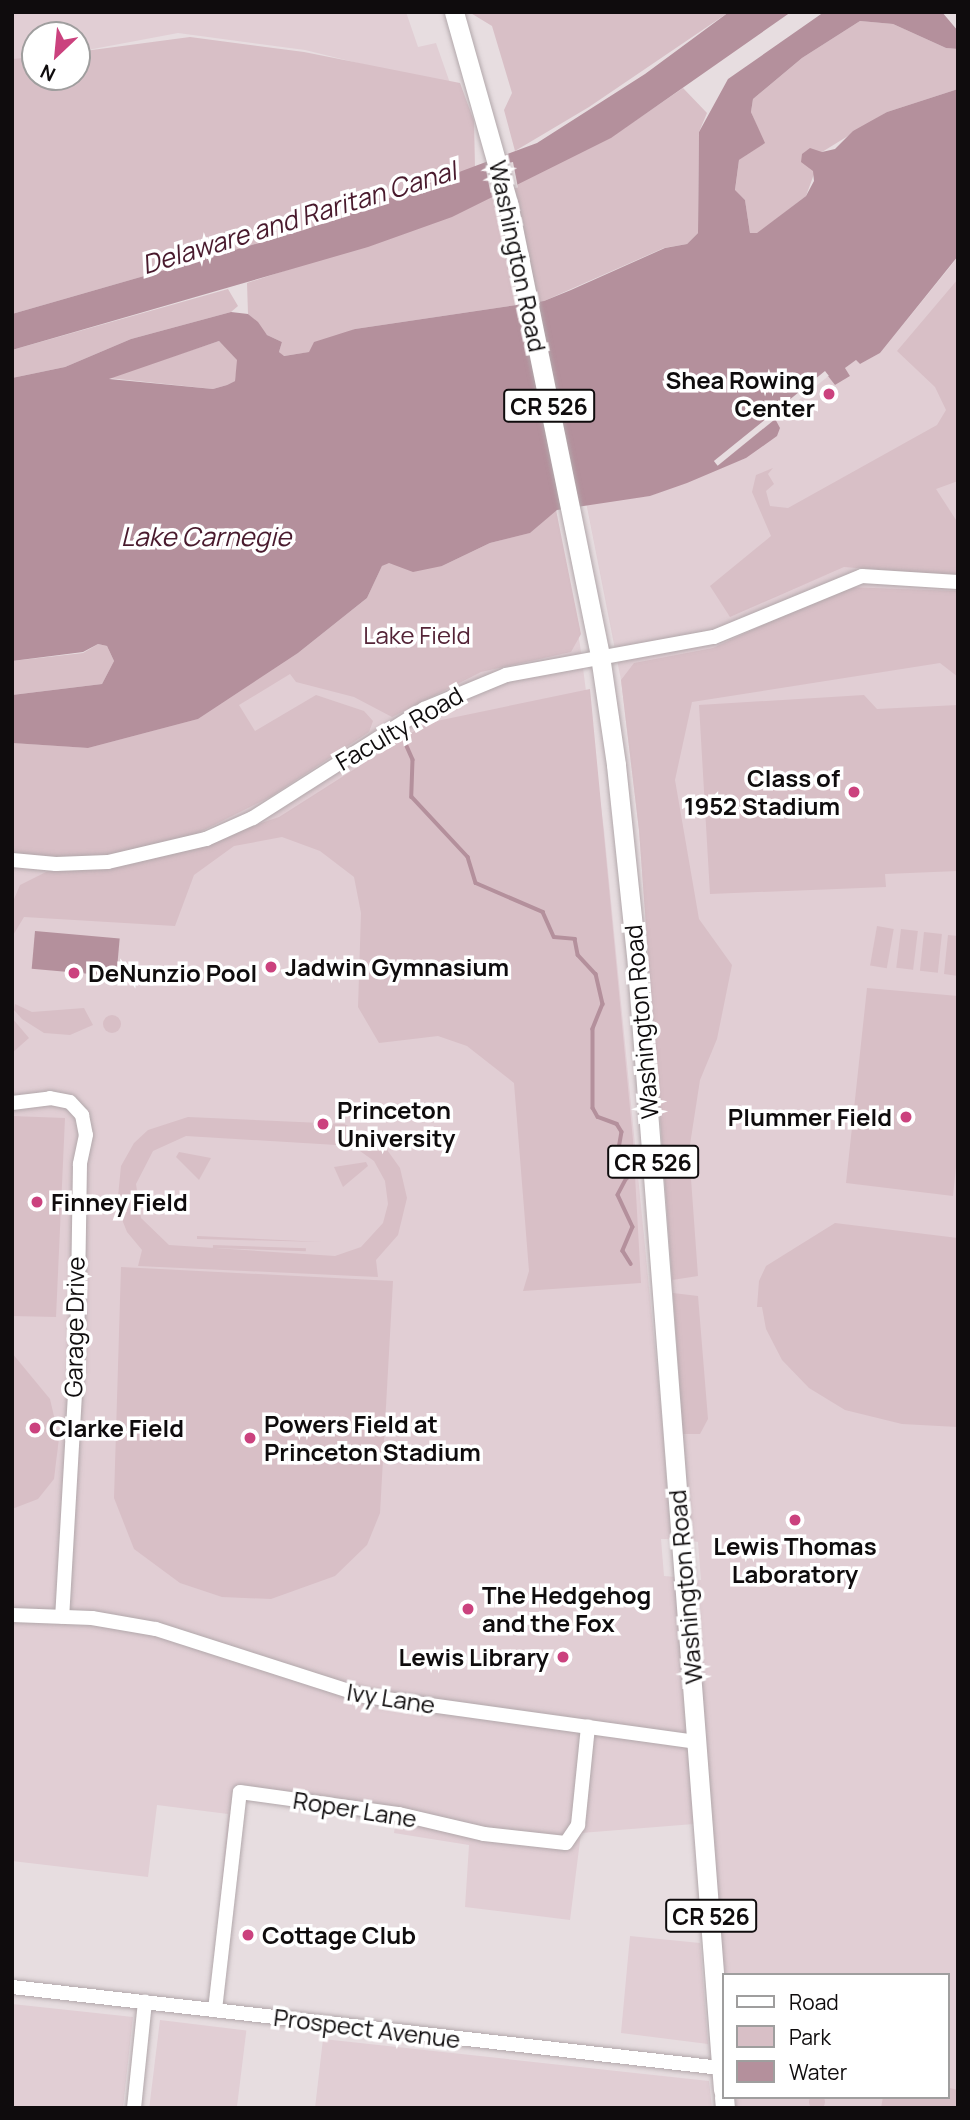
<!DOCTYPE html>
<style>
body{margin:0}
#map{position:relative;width:970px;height:2120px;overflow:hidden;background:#e7dde0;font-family:Manrope,sans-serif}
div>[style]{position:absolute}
.built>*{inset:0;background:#e1ced4;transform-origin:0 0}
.green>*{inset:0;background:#d8bfc6;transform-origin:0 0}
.round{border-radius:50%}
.water>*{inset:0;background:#b4909c;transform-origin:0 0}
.pier>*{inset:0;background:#e7dde0;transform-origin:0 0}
.stream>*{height:3.5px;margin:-1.75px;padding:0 1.75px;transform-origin:1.75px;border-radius:1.75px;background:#b4909c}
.roads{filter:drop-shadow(0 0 2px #b2a8ab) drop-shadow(0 0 2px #b2a8ab)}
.minor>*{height:14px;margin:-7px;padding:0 7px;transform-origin:7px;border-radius:7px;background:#fff}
.major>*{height:19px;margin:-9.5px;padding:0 9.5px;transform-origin:9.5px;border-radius:9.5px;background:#fff}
.dots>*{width:19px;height:19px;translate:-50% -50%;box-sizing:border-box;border:4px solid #fff;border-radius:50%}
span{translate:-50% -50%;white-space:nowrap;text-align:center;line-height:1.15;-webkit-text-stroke:7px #fff;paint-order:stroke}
.shield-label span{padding:2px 5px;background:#fff;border:2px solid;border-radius:5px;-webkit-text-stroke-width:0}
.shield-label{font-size:23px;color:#0f0c0d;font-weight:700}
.street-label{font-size:24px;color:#0f0c0d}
.poi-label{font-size:24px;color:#0f0c0d;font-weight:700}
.right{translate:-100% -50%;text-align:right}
.left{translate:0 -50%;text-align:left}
.park-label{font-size:24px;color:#542437}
.water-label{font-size:26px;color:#491a2d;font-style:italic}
.frame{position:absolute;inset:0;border:14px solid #0f0c0d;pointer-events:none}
.legend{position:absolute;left:722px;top:1973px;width:228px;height:126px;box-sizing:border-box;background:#fff;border:2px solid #9f9e9e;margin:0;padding:9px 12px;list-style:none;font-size:21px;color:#0f0c0d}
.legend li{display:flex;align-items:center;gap:14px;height:35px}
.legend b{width:35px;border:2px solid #9f9e9e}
.north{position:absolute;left:21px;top:21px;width:70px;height:70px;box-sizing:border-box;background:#fff;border:2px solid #9f9e9e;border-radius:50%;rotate:206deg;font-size:19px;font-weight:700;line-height:28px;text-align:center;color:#0f0c0d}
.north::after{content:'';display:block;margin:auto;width:24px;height:32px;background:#cb427e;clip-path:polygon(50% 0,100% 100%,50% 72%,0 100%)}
</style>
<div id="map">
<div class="built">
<i style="clip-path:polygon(12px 12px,406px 12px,418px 47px,436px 43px,451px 86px,305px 50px,178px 33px,77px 52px,77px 35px,35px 35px,35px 60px,12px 64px)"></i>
<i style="clip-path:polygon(958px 257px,958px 2108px,736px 2108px,735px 2097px,947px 2097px,947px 1975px,724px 1975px,690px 1579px,701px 1580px,698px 1542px,691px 1541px,639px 830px,621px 680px,586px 502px,650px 496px,746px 458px,772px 413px,829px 376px,835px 385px,850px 376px,845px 368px,856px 360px,860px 364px,880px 353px)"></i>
<i style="clip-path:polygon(556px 510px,580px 645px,604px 830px,662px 1419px,671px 1539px,661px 1539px,664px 1576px,676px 1577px,694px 1824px,581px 1833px,570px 1920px,465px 1907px,469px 1845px,394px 1833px,396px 1819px,244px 1799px,235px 1892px,221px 1890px,228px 1814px,157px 1805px,148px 1877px,12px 1861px,12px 743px,88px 748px,298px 653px)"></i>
<i style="clip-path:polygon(630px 1936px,700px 1943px,708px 2044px,621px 2033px)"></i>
<i style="clip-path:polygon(12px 2004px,133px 2017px,123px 2108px,12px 2108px)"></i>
<i style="left:160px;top:2020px;width:87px;height:89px;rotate:7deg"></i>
<i style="clip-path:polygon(323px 2039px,709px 2081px,712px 2108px,315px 2108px)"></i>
</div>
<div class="green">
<i style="clip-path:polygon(469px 12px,729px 12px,589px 107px,515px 151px,504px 110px,512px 93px,492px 26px)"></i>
<i style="clip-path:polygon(860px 21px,893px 24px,946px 48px,958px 49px,958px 89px,887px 112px,822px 152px,806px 196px,758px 233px,750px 233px,745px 200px,735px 191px,739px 160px,764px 143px,751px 112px,753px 99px,802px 58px)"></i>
<i style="clip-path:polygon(190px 37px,304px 52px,460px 83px,474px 121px,475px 168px,304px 230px,12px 314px,12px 59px,35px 57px,35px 77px,77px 77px,77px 52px)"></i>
<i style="clip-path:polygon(683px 88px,707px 113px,699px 132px,698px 233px,687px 244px,664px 248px,544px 301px,355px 329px,310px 352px,283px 356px,279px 352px,282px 342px,267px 335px,248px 314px,247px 283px,452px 216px,610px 138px)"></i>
<i style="clip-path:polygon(958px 279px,958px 481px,936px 489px,958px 523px,958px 576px,844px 567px,730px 617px,710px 586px,771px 536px,752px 492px,756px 475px,773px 468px,768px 474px,774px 484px,766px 491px,770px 506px,788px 508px,937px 425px,946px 410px,935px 387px,897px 351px)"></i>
<i style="clip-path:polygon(228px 289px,238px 306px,231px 312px,131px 339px,65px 367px,12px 378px,12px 350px)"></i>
<i style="clip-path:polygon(219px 341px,238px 360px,235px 381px,227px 385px,213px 389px,108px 378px)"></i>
<i style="clip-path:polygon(556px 510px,581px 634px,571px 652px,481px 672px,392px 717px,354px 697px,296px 682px,290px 674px,239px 705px,255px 731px,316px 695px,364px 711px,373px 721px,369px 732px,270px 797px,194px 835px,115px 855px,54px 858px,12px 853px,12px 743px,88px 748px,198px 719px,298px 653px,367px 598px,382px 566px,389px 562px,442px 566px,490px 543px,530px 533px)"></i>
<i style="clip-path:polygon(845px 587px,958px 591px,958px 677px,940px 663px,692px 702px,675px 780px,699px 919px,732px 965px,717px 1039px,700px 1080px,689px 1151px,698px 1276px,672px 1280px,639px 830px,621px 680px,634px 663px,713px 648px)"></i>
<i style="clip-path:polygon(98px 644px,107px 646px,114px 661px,102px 684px,12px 695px,12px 661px,83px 653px)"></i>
<i style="clip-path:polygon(590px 689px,633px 1140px,641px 1283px,523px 1291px,529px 1271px,514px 1083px,467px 1046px,438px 1036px,379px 1043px,358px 1007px,361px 913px,354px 877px,320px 851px,282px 837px,234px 846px,194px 875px,175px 926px,24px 917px,12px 937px,12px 904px,20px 885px,48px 871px,133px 864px,197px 845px,279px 817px,427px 723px)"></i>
<i style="clip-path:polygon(864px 695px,877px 709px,958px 705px,958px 871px,885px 874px,886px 887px,710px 894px,699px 705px)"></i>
<i style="left:877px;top:926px;width:17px;height:40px;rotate:10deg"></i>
<i style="left:901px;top:929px;width:17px;height:39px;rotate:7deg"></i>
<i style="left:924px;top:932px;width:18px;height:39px;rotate:6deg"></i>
<i style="clip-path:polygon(948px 935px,958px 936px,958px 976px,944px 974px)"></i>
<i style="clip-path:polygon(867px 988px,958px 996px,958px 1147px,953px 1196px,846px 1183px)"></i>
<i style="clip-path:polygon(15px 1004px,32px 1012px,84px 1008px,93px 1025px,70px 1035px,44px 1033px,22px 1019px,14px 1010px)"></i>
<i class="round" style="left:103px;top:1015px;width:18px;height:18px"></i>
<i style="clip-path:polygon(12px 1018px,29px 1038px,12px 1053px)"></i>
<i style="clip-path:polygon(12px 1116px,65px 1118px,56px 1317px,12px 1316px)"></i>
<i style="clip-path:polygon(evenodd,188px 1117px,344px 1124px,380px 1140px,400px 1168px,407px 1198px,398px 1235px,376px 1260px,378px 1277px,138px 1266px,142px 1250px,127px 1232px,117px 1207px,121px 1166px,134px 1143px,148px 1130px,188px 1117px,186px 1136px,353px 1146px,374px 1161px,385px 1181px,388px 1204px,383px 1223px,361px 1247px,335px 1256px,169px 1245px,141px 1218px,136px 1184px,153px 1151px,186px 1136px)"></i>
<i style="clip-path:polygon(179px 1152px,211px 1158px,199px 1180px,176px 1157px)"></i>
<i style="clip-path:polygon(366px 1162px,368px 1166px,343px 1187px,334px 1167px)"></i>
<i style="clip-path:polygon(835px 1223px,958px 1238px,958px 1427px,902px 1424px,845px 1410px,809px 1388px,782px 1360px,766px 1329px,762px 1307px,757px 1307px,759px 1281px,766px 1266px)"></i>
<i style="clip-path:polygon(197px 1236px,322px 1242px,197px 1239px)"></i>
<i style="left:213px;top:1245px;width:93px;height:3px;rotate:2deg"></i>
<i style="clip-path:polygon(121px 1267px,393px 1281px,380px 1513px,367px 1545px,335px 1576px,271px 1599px,222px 1597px,180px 1583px,134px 1549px,114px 1498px)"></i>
<i style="clip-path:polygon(673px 1293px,698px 1296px,708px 1419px,700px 1434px,683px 1434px)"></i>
<i style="clip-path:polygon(12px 1353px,50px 1399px,59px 1438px,54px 1479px,38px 1499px,12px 1509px)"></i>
<i style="clip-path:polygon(950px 2088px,958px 2090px,958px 2108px,881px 2108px,883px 2097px,947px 2097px)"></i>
<i class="round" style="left:809px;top:2094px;width:16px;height:16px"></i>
</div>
<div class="water">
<i style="clip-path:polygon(729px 12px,791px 12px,611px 138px,452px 217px,368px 247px,12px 350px,12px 314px,304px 230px,537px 143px,645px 74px)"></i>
<i style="clip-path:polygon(evenodd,942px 12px,958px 31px,958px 49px,946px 48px,893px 24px,860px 21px,802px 58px,753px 99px,751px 112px,765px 143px,739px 160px,735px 190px,745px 200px,750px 233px,757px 233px,806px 196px,814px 181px,813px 171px,801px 162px,802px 154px,810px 148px,822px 152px,835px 149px,853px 131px,887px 112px,958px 89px,958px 256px,880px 353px,860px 364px,856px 360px,845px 368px,850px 376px,835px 385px,828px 376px,772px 413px,780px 428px,777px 436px,746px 458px,687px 483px,650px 496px,557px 510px,530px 533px,490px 543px,442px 566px,413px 572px,389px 563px,382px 566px,367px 598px,298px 653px,198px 719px,88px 748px,12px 743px,12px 695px,102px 684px,114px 661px,107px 646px,98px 644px,83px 652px,12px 661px,12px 378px,65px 367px,131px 339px,231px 312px,248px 314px,258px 322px,267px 335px,282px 342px,279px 352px,284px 356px,309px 352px,314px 342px,355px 329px,544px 301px,571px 290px,665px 248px,687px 244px,698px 233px,699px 132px,728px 79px,824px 12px,942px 12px,219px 341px,237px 360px,235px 381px,227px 385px,213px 389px,109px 379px,219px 341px)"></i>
<i style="left:35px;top:931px;width:85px;height:38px;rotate:5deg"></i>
</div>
<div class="pier">
<i style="left:513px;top:162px;width:26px;height:28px;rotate:79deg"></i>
<i style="left:825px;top:371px;width:6px;height:143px;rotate:51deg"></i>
</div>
<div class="stream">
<i style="left:406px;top:744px;width:17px;rotate:66deg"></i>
<i style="left:413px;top:760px;width:37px;rotate:92deg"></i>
<i style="left:412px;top:797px;width:82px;rotate:47deg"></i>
<i style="left:468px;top:857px;width:27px;rotate:73deg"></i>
<i style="left:476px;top:883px;width:73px;rotate:23.4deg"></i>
<i style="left:543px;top:912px;width:27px;rotate:66deg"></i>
<i style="left:554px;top:937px;width:21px;rotate:5deg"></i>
<i style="left:575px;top:939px;width:16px;rotate:79deg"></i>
<i style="left:578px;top:955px;width:26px;rotate:47deg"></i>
<i style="left:596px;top:974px;width:31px;rotate:77deg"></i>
<i style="left:603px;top:1004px;width:27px;rotate:112deg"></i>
<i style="left:593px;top:1029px;width:79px;rotate:90deg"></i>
<i style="left:593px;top:1108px;width:10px;rotate:61deg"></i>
<i style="left:598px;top:1117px;width:20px;rotate:20deg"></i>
<i style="left:617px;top:1124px;width:9px;rotate:58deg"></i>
<i style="left:622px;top:1132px;width:23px;rotate:100deg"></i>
<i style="left:618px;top:1155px;width:25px;rotate:69deg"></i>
<i style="left:627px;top:1178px;width:19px;rotate:118deg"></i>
<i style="left:618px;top:1195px;width:35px;rotate:65deg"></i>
<i style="left:633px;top:1227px;width:26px;rotate:113deg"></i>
<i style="left:623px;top:1251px;width:15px;rotate:58deg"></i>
</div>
<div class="roads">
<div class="minor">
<i style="left:12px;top:860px;width:44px;rotate:5.2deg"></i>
<i style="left:56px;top:864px;width:52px;rotate:-2.2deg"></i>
<i style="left:108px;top:862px;width:101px;rotate:-13.2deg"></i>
<i style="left:206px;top:839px;width:51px;rotate:-24.1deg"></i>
<i style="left:253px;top:818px;width:203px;rotate:-32.5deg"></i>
<i style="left:424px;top:709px;width:89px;rotate:-22.5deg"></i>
<i style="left:506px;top:675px;width:211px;rotate:-10.4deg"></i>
<i style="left:714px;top:637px;width:160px;rotate:-22.4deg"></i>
<i style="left:862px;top:576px;width:96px;rotate:3.6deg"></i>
<i style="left:12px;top:1103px;width:38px;rotate:-7deg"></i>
<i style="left:50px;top:1098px;width:20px;rotate:11deg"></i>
<i style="left:70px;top:1102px;width:18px;rotate:47deg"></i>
<i style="left:82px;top:1115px;width:20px;rotate:79deg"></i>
<i style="left:86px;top:1135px;width:30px;rotate:102deg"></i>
<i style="left:80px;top:1164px;width:195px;rotate:90.9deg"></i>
<i style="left:77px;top:1359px;width:258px;rotate:93.3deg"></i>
<i style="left:12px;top:1615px;width:80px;rotate:2.1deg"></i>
<i style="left:92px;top:1618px;width:65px;rotate:9.8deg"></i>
<i style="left:156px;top:1629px;width:219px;rotate:17.8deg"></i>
<i style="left:365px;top:1696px;width:336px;rotate:7.9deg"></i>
<i style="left:12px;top:1987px;width:714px;rotate:6.52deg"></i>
<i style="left:215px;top:2010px;width:219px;rotate:-83.5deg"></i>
<i style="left:240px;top:1792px;width:161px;rotate:7.9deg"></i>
<i style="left:399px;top:1814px;width:87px;rotate:13.2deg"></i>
<i style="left:484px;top:1834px;width:82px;rotate:6.3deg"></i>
<i style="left:566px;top:1843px;width:22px;rotate:-56deg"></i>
<i style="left:578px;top:1825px;width:99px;rotate:-84.2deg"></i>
<i style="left:134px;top:2108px;width:107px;rotate:-84.1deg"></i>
</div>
<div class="major">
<i style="left:454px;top:12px;width:198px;rotate:74.2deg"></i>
<i style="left:508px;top:203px;width:462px;rotate:78.5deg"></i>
<i style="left:600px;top:656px;width:110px;rotate:81.6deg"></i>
<i style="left:616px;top:765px;width:190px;rotate:84deg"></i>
<i style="left:636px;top:954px;width:1139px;rotate:85.62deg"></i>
<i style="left:724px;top:2097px;width:11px;rotate:85deg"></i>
</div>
</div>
<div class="dots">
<i style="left:829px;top:394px;background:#cb427e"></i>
<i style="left:854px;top:792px;background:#cb427e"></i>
<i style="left:271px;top:967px;background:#cb427e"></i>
<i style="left:74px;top:973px;background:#cb427e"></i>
<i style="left:906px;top:1117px;background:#cb427e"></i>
<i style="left:323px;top:1124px;background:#cb427e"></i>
<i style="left:37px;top:1202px;background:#cb427e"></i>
<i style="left:35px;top:1428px;background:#cb427e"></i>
<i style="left:250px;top:1438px;background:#cb427e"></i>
<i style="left:795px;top:1520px;background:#cb427e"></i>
<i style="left:468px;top:1609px;background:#cb427e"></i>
<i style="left:563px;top:1657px;background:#cb427e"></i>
<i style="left:248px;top:1935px;background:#cb427e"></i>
</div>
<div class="shield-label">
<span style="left:549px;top:406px">CR 526</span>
<span style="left:653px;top:1162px">CR 526</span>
<span style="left:711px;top:1916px">CR 526</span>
</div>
<div class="street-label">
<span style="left:518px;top:256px;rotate:78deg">Washington Road</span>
<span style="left:399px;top:728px;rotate:-30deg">Faculty Road</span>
<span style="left:641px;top:1022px;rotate:-95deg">Washington Road</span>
<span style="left:74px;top:1327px;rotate:-89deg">Garage Drive</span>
<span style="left:685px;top:1587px;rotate:-95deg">Washington Road</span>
<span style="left:391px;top:1698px;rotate:9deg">Ivy Lane</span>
<span style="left:355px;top:1809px;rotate:9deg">Roper Lane</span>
<span style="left:367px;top:2028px;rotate:7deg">Prospect Avenue</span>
</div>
<div class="poi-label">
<span class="right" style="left:815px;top:394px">Shea Rowing<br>Center</span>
<span class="right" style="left:840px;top:792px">Class of<br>1952 Stadium</span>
<span class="left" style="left:285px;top:967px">Jadwin Gymnasium</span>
<span class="left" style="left:88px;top:973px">DeNunzio Pool</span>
<span class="left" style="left:337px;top:1124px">Princeton<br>University</span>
<span class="right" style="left:892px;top:1117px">Plummer Field</span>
<span class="left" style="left:51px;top:1202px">Finney Field</span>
<span class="left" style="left:264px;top:1438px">Powers Field at<br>Princeton Stadium</span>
<span class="left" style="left:49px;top:1428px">Clarke Field</span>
<span style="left:795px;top:1560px">Lewis Thomas<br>Laboratory</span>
<span class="left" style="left:482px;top:1609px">The Hedgehog<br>and the Fox</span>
<span class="right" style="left:549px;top:1657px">Lewis Library</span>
<span class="left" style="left:262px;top:1935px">Cottage Club</span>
</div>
<div class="park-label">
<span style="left:417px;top:635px">Lake Field</span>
</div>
<div class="water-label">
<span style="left:299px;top:218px;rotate:-17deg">Delaware and Raritan Canal</span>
<span style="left:206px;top:537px">Lake Carnegie</span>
</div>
<div class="frame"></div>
<ul class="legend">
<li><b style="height:9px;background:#fff"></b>Road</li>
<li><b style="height:19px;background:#d8bfc6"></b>Park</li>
<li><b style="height:19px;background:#b4909c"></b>Water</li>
</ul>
<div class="north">N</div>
</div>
